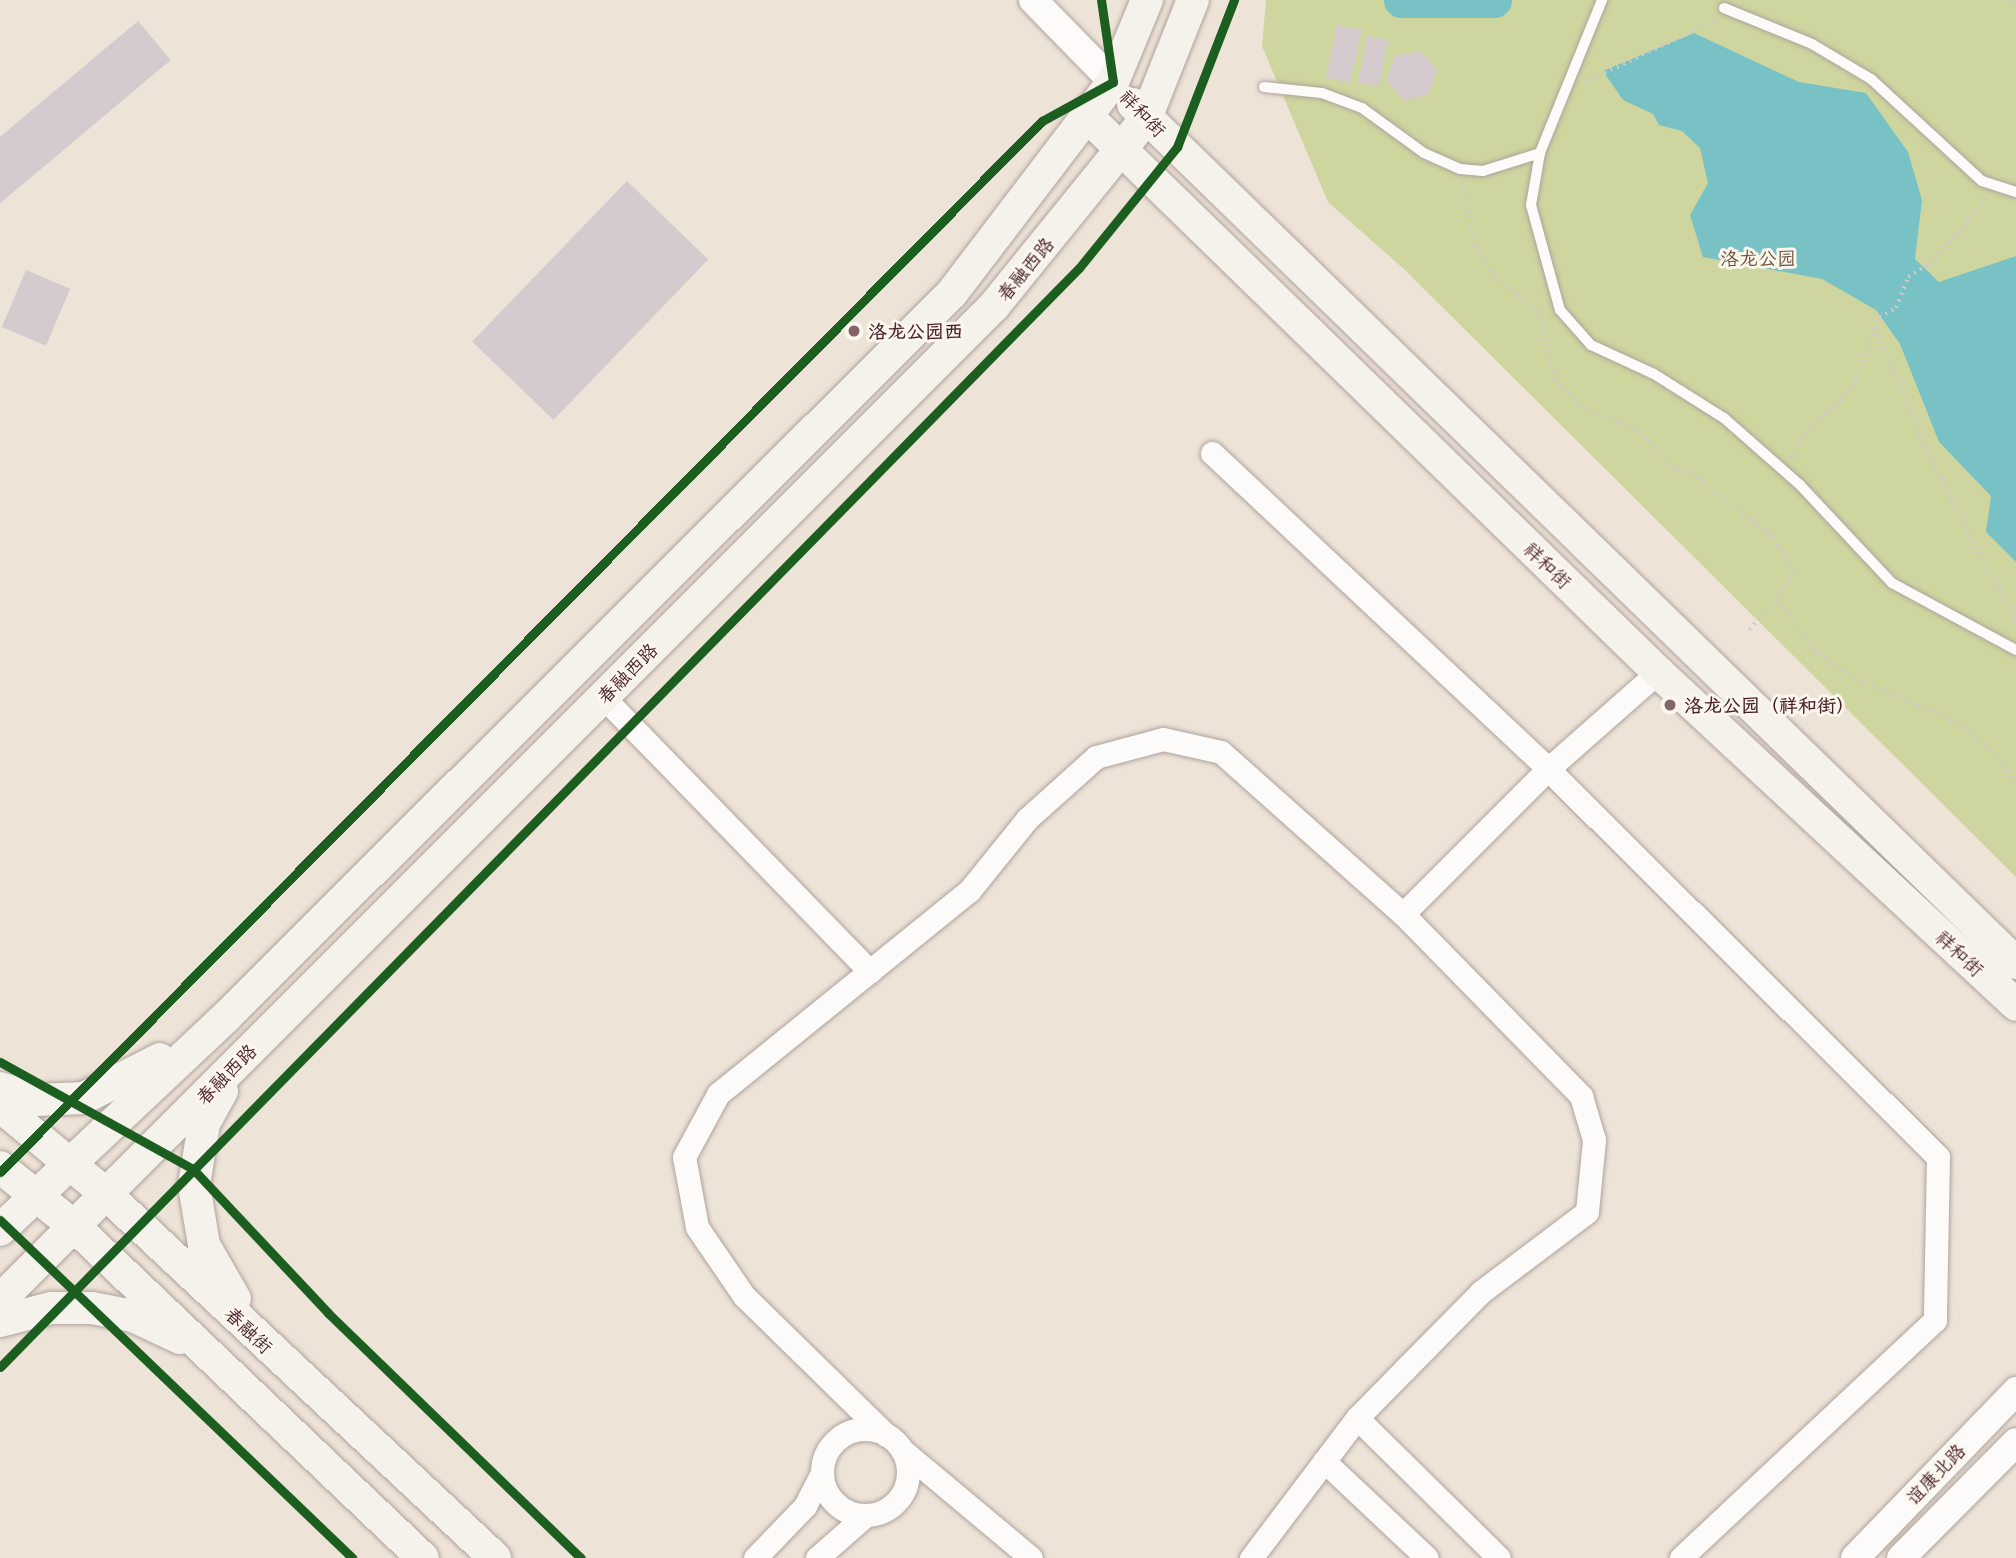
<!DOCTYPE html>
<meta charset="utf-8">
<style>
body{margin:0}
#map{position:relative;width:2016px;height:1558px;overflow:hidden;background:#eee3d7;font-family:"Playpen Sans","LXGW WenKai TC",sans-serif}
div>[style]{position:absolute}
.green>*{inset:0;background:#ced59e}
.water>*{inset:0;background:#78c2c6}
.river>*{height:35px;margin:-17.5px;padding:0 17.5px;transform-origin:17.5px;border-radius:17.5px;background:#78c2c6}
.building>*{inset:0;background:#d5cacd;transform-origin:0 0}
.path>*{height:3.5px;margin-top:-1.75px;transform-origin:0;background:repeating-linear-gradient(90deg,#cfcac9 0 2px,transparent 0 7px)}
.roads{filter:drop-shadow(0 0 2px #afa39e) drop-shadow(0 0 2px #afa39e)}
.service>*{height:10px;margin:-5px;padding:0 5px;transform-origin:5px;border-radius:5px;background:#fcfbf9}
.minor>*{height:23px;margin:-11.5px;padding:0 11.5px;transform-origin:11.5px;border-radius:11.5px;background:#fcfbf9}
.minor>.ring{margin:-11.5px;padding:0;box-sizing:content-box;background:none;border:23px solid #fcfbf9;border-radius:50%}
.tertiary>*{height:28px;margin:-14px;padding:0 14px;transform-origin:14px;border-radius:14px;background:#fcfbf9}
.secondary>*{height:32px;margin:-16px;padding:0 16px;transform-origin:16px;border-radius:16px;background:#f5f1eb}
.cycleway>*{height:9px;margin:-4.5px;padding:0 4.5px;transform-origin:4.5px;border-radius:4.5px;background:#1b5e20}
.dots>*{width:19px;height:19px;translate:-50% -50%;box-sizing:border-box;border:4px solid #fbf7ec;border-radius:50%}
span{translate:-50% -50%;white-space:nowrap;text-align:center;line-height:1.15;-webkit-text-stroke:6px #fbf7ec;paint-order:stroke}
.street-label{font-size:19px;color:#4a1f2b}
.park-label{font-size:19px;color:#6a523f}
.poi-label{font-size:19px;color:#4a1f2b;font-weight:700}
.left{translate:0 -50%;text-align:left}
</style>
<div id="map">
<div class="green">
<i style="clip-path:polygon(1266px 0,2016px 0,2016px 877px,1405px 270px,1328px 202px,1262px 46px)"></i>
</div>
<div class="water">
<i style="clip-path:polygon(1694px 33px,1799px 82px,1866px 93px,1908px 152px,1922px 200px,1915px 259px,1939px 282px,2016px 256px,2016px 562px,1986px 532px,1991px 496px,1939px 442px,1900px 344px,1876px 310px,1822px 279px,1703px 257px,1690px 215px,1708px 183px,1700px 148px,1682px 131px,1659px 125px,1653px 114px,1623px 100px,1603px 71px)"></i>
</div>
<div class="river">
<i style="left:1401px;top:0;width:93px"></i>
</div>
<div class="building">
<i style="left:138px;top:21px;width:51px;height:271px;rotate:50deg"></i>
<i style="left:1337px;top:25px;width:25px;height:54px;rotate:12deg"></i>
<i style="left:1367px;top:36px;width:21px;height:47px;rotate:11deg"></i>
<i style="clip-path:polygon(1420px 51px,1437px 70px,1428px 95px,1403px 100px,1386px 80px,1395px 56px)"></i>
<i style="left:627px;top:181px;width:113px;height:223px;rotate:44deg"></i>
<i style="left:26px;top:270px;width:48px;height:62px;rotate:23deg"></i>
</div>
<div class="path">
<i style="left:2005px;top:0;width:12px;rotate:20deg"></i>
<i style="left:1585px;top:82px;width:146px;rotate:-25.2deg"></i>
<i style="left:1462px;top:182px;width:65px;rotate:77.5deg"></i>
<i style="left:1476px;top:245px;width:38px;rotate:61deg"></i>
<i style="left:1494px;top:278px;width:54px;rotate:36deg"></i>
<i style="left:1538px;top:310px;width:71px;rotate:76.9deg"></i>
<i style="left:1554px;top:379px;width:41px;rotate:45deg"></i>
<i style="left:1583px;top:408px;width:61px;rotate:22deg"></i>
<i style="left:1640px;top:431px;width:48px;rotate:49.3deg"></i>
<i style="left:1671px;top:467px;width:22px;rotate:16deg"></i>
<i style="left:1692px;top:473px;width:105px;rotate:38.4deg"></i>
<i style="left:1774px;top:538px;width:41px;rotate:60.9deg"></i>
<i style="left:1794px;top:574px;width:29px;rotate:125deg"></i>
<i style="left:1777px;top:598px;width:69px;rotate:53.3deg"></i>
<i style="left:1818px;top:653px;width:43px;rotate:35.5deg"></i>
<i style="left:1853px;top:678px;width:113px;rotate:22.9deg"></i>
<i style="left:1957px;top:722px;width:56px;rotate:39.9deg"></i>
<i style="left:2000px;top:758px;width:31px;rotate:59deg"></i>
<i style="left:1877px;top:329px;width:120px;rotate:67.9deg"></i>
<i style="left:1922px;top:440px;width:207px;rotate:62.9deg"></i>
<i style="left:1791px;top:458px;width:34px;rotate:-60deg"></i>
<i style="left:1808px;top:428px;width:60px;rotate:-41.6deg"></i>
<i style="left:1853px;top:388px;width:76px;rotate:-69.9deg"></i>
<i style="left:1879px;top:317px;width:19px;rotate:-28deg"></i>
<i style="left:1896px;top:308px;width:33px;rotate:-69deg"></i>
<i style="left:1908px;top:277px;width:26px;rotate:-31deg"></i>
<i style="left:1930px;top:264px;width:86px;rotate:-48.8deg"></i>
<i style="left:1749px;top:630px;width:43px;rotate:-48.8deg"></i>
</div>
<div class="roads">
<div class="service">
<i style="left:1602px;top:0;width:165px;rotate:112.1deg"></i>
<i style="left:1540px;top:153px;width:53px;rotate:99.8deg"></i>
<i style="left:1531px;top:205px;width:109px;rotate:74.6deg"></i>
<i style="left:1560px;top:310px;width:47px;rotate:48.5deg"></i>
<i style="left:1591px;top:345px;width:69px;rotate:24.7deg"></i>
<i style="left:1654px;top:374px;width:83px;rotate:32.2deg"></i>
<i style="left:1724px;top:418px;width:101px;rotate:41.4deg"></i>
<i style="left:1800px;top:485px;width:134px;rotate:46.8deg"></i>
<i style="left:1892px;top:583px;width:141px;rotate:28.4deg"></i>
<i style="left:1724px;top:8px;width:95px;rotate:22.2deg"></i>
<i style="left:1812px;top:44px;width:69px;rotate:30.7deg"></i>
<i style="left:1871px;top:79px;width:151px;rotate:42.6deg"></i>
<i style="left:1982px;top:181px;width:36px;rotate:18deg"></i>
<i style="left:1264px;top:87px;width:58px;rotate:5.9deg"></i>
<i style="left:1322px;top:93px;width:43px;rotate:20.6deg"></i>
<i style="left:1362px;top:108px;width:77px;rotate:36deg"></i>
<i style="left:1424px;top:153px;width:39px;rotate:24deg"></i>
<i style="left:1460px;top:169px;width:23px;rotate:5deg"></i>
<i style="left:1483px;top:171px;width:60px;rotate:-17.5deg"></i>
</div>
<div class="minor">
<i style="left:1212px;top:453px;width:461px;rotate:43.2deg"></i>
<i style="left:1548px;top:769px;width:550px;rotate:44.85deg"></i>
<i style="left:1938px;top:1157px;width:163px;rotate:91.1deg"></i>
<i style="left:1935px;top:1320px;width:348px;rotate:136.9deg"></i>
<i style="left:603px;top:697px;width:383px;rotate:45.8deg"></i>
<i style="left:1403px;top:914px;width:205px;rotate:-45deg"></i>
<i style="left:1548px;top:769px;width:147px;rotate:-41.4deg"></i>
<i style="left:1357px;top:1418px;width:199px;rotate:44.6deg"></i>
<i class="ring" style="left:822px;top:1429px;width:63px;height:63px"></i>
<i style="left:886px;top:1435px;width:199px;rotate:-135.6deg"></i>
<i style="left:744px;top:1296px;width:83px;rotate:-124.3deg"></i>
<i style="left:697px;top:1227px;width:71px;rotate:-100.5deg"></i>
<i style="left:684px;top:1157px;width:72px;rotate:-61.6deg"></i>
<i style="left:718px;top:1094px;width:323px;rotate:-39deg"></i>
<i style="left:969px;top:891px;width:92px;rotate:-51.1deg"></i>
<i style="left:1027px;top:819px;width:93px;rotate:-41.9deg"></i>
<i style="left:1096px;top:757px;width:69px;rotate:-15deg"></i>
<i style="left:1163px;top:739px;width:59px;rotate:12.6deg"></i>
<i style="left:1221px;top:752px;width:244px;rotate:41.7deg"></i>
<i style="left:1403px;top:914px;width:255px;rotate:45.6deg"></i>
<i style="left:1581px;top:1096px;width:46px;rotate:73.5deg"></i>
<i style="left:1594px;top:1140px;width:72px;rotate:95.6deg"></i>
<i style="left:1587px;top:1212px;width:133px;rotate:143deg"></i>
<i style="left:1481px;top:1292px;width:108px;rotate:134.6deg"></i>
<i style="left:1405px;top:1369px;width:69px;rotate:134.4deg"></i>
<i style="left:1357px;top:1418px;width:176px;rotate:127.1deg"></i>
<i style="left:902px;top:1450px;width:168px;rotate:39.9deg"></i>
<i style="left:1324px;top:1461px;width:141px;rotate:43.3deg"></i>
<i style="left:755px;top:1558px;width:72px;rotate:-46.1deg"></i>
<i style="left:805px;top:1506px;width:38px;rotate:-63deg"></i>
<i style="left:817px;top:1558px;width:65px;rotate:-41.3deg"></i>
</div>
<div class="tertiary">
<i style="left:1033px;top:0;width:115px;rotate:45.7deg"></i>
<i style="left:1855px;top:1558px;width:232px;rotate:-46deg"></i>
<i style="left:1901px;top:1558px;width:163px;rotate:-45.2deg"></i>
</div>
<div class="secondary">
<i style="left:1133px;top:104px;width:1232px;rotate:44.21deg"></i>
<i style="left:1087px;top:116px;width:797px;rotate:44.24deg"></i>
<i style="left:1658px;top:672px;width:489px;rotate:42.9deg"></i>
<i style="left:0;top:1088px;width:38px;rotate:18deg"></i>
<i style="left:36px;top:1100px;width:48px;rotate:-2.4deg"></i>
<i style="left:84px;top:1098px;width:85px;rotate:-27.2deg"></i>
<i style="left:222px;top:1091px;width:38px;rotate:119deg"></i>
<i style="left:204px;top:1124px;width:62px;rotate:99.3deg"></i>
<i style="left:194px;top:1185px;width:61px;rotate:80.5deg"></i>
<i style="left:204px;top:1245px;width:62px;rotate:60.1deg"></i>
<i style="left:0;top:1106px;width:138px;rotate:39.7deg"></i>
<i style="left:106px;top:1194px;width:533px;rotate:43.1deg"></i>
<i style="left:0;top:1167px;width:95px;rotate:38.6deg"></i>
<i style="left:74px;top:1226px;width:482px;rotate:43.6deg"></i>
<i style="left:0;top:1230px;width:311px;rotate:-43.3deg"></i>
<i style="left:226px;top:1017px;width:1025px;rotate:-44.92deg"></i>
<i style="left:952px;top:293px;width:265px;rotate:-52.7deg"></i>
<i style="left:1113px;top:82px;width:89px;rotate:-67.5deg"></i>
<i style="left:0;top:1300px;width:1406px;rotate:-45deg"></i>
<i style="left:994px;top:306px;width:242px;rotate:-51deg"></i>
<i style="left:1146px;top:118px;width:127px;rotate:-68.3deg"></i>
<i style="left:0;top:1321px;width:53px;rotate:-14.3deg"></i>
<i style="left:51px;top:1308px;width:41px"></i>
<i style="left:92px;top:1308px;width:42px;rotate:11deg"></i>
<i style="left:133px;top:1316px;width:52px;rotate:25.1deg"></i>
</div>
</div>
<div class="cycleway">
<i style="left:0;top:1062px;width:221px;rotate:29deg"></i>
<i style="left:193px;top:1169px;width:197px;rotate:46.8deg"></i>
<i style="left:328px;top:1313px;width:352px;rotate:44.1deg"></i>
<i style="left:0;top:1172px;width:1480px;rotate:-45.25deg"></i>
<i style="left:1042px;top:121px;width:81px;rotate:-28.8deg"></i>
<i style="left:1113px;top:82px;width:83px;rotate:-98.3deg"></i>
<i style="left:0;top:1220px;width:488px;rotate:43.8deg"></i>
<i style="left:0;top:1367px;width:1540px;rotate:-45.53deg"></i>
<i style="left:1079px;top:268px;width:156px;rotate:-51deg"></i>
<i style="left:1177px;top:147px;width:158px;rotate:-68.8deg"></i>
</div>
<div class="dots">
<i style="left:854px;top:331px;background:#836467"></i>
<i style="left:1670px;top:705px;background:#836467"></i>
</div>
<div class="street-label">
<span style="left:1143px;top:113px;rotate:46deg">祥和街</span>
<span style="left:1025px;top:269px;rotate:-50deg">春融西路</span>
<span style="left:1548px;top:565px;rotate:44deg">祥和街</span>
<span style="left:627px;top:673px;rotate:-45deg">春融西路</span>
<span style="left:1960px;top:953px;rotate:43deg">祥和街</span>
<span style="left:226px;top:1074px;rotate:-45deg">春融西路</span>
<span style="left:249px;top:1330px;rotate:44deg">春融街</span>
<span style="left:1935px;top:1474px;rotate:-46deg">谊康北路</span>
</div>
<div class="park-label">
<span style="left:1758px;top:258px">洛龙公园</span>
</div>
<div class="poi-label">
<span class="left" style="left:868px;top:331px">洛龙公园西</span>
<span class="left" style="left:1684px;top:705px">洛龙公园（祥和街）</span>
</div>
</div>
